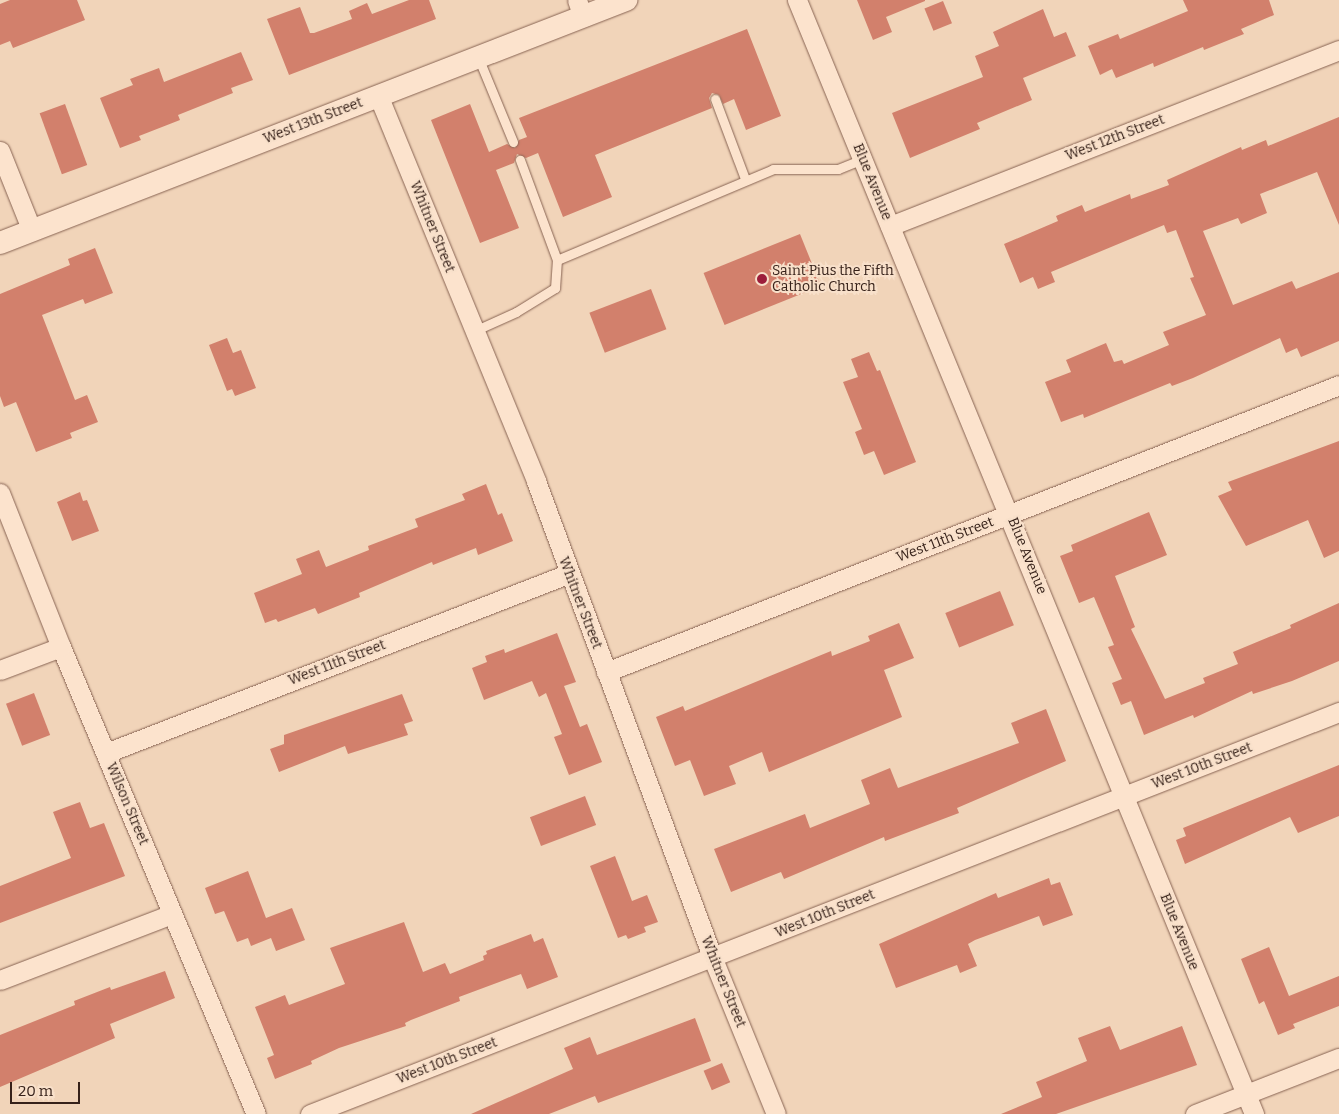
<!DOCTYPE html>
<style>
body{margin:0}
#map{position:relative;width:1339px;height:1114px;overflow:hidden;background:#f1d4b9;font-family:Bitter,serif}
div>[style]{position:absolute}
.building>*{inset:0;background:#d2806c;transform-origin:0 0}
.roads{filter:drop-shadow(0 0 1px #886453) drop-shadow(0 0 1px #886453)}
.service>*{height:9px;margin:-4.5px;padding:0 4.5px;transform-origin:4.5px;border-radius:4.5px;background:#fce3cd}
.minor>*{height:19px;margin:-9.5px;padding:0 9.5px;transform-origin:9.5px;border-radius:9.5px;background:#fce3cd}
.tertiary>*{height:22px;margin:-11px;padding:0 11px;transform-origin:11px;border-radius:11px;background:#fce3cd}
.dots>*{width:14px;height:14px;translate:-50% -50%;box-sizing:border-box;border:2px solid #f8e0ca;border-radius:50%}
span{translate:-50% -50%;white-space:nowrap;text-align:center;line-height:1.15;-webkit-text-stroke:4px #f8e0ca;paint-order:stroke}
.street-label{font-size:14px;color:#362119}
.poi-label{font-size:14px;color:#362119}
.left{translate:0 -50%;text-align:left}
.scale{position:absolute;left:10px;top:1082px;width:70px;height:22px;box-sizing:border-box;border:2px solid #362119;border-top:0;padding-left:6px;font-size:15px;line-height:18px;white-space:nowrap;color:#362119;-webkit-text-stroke:4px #f8e0ca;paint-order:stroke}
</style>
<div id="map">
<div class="building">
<i style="clip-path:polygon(10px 0,77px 0,85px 20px,13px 48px,10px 41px,0 45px,0 4px)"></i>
<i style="clip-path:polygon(409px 0,429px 0,436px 19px,289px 75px,267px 19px,300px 7px,310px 33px,314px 33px,352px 19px,349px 11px,367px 3px,372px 14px)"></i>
<i style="clip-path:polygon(857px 0,925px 0,925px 1px,886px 17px,892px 32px,873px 40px)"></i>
<i style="clip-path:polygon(1183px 0,1269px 0,1274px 15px,1241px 29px,1244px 34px,1204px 50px,1203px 47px,1154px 67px,1153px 63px,1116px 78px,1112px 69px,1100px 75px,1088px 46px,1118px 34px,1120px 39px,1188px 11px)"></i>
<i style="left:943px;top:1px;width:24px;height:20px;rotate:68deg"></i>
<i style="clip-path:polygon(1043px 9px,1054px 37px,1066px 32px,1076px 56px,1023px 78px,1032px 100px,977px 123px,980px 129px,910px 158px,892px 113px,983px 77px,975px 56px,999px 46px,993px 32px)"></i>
<i style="clip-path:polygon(747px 29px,781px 116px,746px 130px,734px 99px,723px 104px,719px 95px,712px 93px,709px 98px,712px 108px,595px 155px,612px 197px,563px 217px,538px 153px,526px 158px,517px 154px,514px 163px,496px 170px,519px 228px,480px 243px,431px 120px,470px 104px,489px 152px,507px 144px,515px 148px,519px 140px,527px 137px,519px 118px)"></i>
<i style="clip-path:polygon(241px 52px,253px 80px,231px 88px,233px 93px,178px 115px,180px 120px,139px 136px,141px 140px,120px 148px,100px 98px,133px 85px,130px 79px,159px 68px,164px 82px)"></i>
<i style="left:65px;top:104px;width:65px;height:27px;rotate:70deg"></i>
<i style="clip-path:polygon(1339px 117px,1339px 225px,1317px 172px,1260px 194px,1267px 213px,1241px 224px,1238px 218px,1203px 231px,1233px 305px,1292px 281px,1296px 289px,1339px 272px,1339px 341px,1301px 357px,1297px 348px,1286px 353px,1280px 338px,1193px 378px,1172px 386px,1170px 383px,1084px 418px,1083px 414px,1061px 422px,1045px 382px,1071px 372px,1066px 360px,1106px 343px,1114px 362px,1122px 360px,1124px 364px,1169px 345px,1163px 332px,1206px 315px,1190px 278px,1194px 277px,1176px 230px,1167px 233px,1164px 225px,1051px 272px,1055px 282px,1038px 289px,1033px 277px,1020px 283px,1004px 244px,1058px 221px,1056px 216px,1082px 205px,1085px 212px,1130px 194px,1131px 199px,1169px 185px,1167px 180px,1241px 147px,1242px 150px,1266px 140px,1268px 146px)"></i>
<i style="left:800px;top:234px;width:56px;height:104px;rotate:68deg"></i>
<i style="clip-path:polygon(95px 248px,113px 293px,85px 304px,83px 299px,42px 315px,75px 400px,87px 395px,98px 422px,70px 433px,72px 438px,36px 452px,16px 402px,4px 407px,0 396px,0 294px,70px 265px,68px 259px)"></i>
<i style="left:651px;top:289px;width:43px;height:66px;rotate:69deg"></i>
<i style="clip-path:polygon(227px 338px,233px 353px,241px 350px,256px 388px,235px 396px,232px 389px,227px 391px,209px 345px)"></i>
<i style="clip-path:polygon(869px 352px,877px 371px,880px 370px,916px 462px,884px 475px,874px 451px,864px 455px,855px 432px,862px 429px,843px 382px,858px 377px,851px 359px)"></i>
<i style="clip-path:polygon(1339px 441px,1339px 551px,1324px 558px,1308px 520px,1246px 546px,1218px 496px,1232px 490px,1228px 482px)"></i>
<i style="clip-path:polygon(486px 484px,498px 515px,502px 513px,513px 541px,478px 555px,476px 548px,433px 565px,432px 562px,359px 593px,360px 597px,318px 614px,315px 608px,278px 622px,276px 619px,265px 623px,254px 593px,302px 574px,296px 559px,319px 550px,326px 567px,369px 550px,368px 546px,418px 527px,415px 519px,465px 500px,462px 494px)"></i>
<i style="clip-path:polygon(80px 492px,83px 501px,87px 500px,99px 531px,72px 541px,57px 502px)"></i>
<i style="clip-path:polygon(1149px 512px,1167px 555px,1115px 576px,1135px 627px,1131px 629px,1165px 699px,1205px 683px,1203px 678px,1238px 664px,1233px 652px,1291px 628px,1290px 625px,1339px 603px,1339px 661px,1292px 681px,1253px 694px,1252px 691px,1194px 718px,1193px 715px,1144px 735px,1131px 701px,1121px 705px,1112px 683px,1122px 679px,1108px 647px,1114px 645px,1094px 597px,1079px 603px,1060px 556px,1073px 551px,1071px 545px)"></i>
<i style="left:1000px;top:591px;width:37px;height:59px;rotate:68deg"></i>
<i style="clip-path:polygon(899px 623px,914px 658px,884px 670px,902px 717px,769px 772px,762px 752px,729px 766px,736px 784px,704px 796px,690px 760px,675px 766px,656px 717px,683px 706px,685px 711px,831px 651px,832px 656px,870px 641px,868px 636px)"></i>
<i style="clip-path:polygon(557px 633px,576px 682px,564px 686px,580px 727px,587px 724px,602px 762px,569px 775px,554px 737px,562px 734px,546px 693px,539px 697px,532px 681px,484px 700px,472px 668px,487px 662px,485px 656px,504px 649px,505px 653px)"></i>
<i style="left:34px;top:693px;width:45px;height:30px;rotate:69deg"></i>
<i style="clip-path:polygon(402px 694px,413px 721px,404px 724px,408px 735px,348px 754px,345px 746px,279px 772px,270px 749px,284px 744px,284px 735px)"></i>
<i style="clip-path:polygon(1046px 709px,1066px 761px,957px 808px,959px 813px,885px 841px,884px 837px,784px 879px,781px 872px,731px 892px,714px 849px,805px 814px,810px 828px,870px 804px,861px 780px,890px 768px,898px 788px,1019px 743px,1011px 723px)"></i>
<i style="clip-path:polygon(1339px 765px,1339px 816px,1298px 833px,1290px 817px,1185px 864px,1176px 840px,1186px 836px,1183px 828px)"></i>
<i style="left:585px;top:796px;width:31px;height:59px;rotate:69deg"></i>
<i style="clip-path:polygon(80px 802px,90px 828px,104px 823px,125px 876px,0 923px,0 886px,71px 858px,53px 812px)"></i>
<i style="clip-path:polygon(615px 856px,632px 901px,647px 895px,658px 922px,644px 927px,646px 932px,628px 939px,626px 935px,618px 938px,590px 866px)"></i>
<i style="clip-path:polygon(248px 871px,266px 918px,292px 908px,305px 940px,276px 951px,271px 938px,251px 946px,248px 938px,237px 942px,224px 911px,215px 914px,205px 888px)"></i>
<i style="clip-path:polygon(1049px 878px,1051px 885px,1060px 882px,1073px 915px,1043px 926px,1039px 916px,975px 940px,968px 944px,977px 966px,960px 973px,957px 965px,896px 988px,879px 944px,996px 893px,998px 898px)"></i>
<i style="clip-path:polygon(404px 922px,423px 972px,445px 963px,450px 974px,484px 960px,483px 956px,487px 954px,486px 951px,531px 934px,534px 942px,543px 938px,558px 977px,527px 989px,521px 974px,459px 997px,460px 1001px,411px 1020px,405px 1023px,406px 1026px,339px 1048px,311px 1061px,312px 1064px,275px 1079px,267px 1058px,274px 1055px,255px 1007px,285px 995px,289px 1005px,345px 984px,330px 948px)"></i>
<i style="clip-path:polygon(1269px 947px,1289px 996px,1339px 976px,1339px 1006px,1293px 1024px,1295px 1028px,1278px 1035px,1264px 1001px,1259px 1004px,1241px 959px)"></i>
<i style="clip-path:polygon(165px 971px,175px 998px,110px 1024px,115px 1038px,0 1087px,0 1035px,75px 1005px,74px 1001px,110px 987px,111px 990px)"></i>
<i style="clip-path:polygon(695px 1018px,711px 1061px,598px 1103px,595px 1096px,549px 1114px,471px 1114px,573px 1069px,564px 1048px,590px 1037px,597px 1055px)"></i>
<i style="clip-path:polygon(1110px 1026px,1120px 1050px,1182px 1026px,1197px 1065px,1056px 1114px,1001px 1114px,1042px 1097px,1036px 1082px,1087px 1061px,1078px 1038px)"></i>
<i style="left:722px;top:1063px;width:21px;height:20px;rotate:67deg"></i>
</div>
<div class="roads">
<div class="service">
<i style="left:478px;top:57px;width:92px;rotate:67.6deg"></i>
<i style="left:715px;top:99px;width:85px;rotate:69.4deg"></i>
<i style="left:557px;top:260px;width:234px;rotate:-22.8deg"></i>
<i style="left:773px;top:169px;width:65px"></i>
<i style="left:838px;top:169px;width:27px;rotate:-22deg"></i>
<i style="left:474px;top:331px;width:46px;rotate:-24.3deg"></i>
<i style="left:516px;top:312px;width:46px;rotate:-31.6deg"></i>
<i style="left:555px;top:288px;width:28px;rotate:-86deg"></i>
<i style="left:557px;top:260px;width:107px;rotate:-110.3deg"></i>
</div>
<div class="minor">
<i style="left:577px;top:0;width:18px;rotate:71deg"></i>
<i style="left:797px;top:0;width:1204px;rotate:67.69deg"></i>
<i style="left:378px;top:95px;width:417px;rotate:67.7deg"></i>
<i style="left:536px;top:481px;width:510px;rotate:69.68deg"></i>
<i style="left:713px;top:959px;width:167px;rotate:67.9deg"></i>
<i style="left:0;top:151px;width:86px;rotate:68.2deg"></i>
<i style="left:890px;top:226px;width:482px;rotate:-21.4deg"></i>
<i style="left:0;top:493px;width:166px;rotate:68.4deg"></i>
<i style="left:61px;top:647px;width:506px;rotate:67.34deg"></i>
<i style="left:0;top:670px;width:65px;rotate:-20.7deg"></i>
<i style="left:606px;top:672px;width:787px;rotate:-21.38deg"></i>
<i style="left:106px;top:753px;width:495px;rotate:-21.2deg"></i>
<i style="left:0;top:980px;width:184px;rotate:-21deg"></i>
<i style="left:310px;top:1114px;width:1105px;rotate:-21.34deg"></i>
<i style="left:1195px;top:1114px;width:155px;rotate:-21.3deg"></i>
</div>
<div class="tertiary">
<i style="left:0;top:243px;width:672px;rotate:-21.22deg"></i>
</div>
</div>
<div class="dots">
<i style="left:762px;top:279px;background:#9c1e3b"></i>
</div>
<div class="street-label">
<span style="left:313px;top:121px;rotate:-21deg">West 13th Street</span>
<span style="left:1115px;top:138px;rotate:-21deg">West 12th Street</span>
<span style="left:872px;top:182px;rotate:68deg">Blue Avenue</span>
<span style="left:432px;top:227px;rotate:68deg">Whitner Street</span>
<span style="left:945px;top:540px;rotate:-21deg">West 11th Street</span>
<span style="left:1027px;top:556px;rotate:68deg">Blue Avenue</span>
<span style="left:580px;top:603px;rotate:69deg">Whitner Street</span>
<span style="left:337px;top:663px;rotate:-21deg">West 11th Street</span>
<span style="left:1202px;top:766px;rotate:-21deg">West 10th Street</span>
<span style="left:127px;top:804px;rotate:67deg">Wilson Street</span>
<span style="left:825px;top:914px;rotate:-22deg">West 10th Street</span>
<span style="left:1179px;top:932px;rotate:68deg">Blue Avenue</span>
<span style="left:723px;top:982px;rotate:68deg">Whitner Street</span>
<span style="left:447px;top:1061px;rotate:-21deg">West 10th Street</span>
</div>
<div class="poi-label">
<span class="left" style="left:772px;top:279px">Saint Pius the Fifth<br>Catholic Church</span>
</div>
<div class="scale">20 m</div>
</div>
